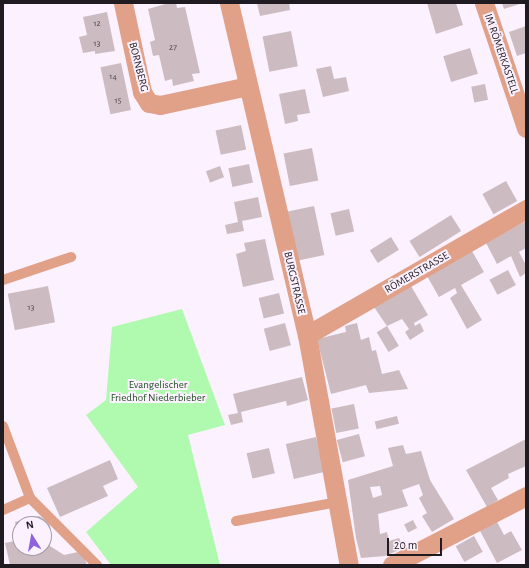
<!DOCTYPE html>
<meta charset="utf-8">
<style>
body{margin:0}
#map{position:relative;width:529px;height:568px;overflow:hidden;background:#fcf1fe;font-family:"Alegreya Sans",sans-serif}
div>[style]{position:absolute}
.green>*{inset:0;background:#affaaf}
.building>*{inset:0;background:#ccbcc2;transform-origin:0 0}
.lane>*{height:10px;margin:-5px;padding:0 5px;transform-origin:5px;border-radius:5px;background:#e1a188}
.street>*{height:19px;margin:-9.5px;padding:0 9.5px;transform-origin:9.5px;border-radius:9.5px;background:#e1a188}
span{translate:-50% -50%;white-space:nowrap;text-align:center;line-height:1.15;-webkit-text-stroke:4px #fcf1fe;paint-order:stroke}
.number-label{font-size:9px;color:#4a4348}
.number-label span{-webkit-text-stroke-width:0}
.street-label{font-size:11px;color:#1f1b20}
.park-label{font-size:11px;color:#1e5020}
.frame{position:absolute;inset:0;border:4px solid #1f1b20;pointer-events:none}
.north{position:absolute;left:12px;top:516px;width:40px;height:40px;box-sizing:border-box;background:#fcf1fe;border:1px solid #a49ba5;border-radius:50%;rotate:349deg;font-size:11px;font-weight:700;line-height:16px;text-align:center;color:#1f1b20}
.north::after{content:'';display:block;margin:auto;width:14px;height:18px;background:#8f61db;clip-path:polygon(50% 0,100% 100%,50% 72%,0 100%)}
.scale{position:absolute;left:387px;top:538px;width:55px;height:18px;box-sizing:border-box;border:2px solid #1f1b20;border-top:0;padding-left:5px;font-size:12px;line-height:14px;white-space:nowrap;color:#1f1b20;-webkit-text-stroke:3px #fcf1fe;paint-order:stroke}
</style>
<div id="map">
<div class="green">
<i style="clip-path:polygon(182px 309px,225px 425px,188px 435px,220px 565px,111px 565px,86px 532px,138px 487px,86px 415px,106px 400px,112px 327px)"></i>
</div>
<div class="building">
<i style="clip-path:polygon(169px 3px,176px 3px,177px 8px,185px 7px,200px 73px,192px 74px,194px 81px,173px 86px,172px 79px,165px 81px,159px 55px,153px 56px,150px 42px,155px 40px,148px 9px)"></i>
<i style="clip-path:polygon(257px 3px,289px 3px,290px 10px,260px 16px)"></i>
<i style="clip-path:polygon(427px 3px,456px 3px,463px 25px,436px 34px)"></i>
<i style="clip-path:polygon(502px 3px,523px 3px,504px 9px)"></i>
<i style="clip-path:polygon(107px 12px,115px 51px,95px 54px,95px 51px,83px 53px,79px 37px,87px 35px,83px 17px)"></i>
<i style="clip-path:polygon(526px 26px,526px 53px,517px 56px,509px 32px)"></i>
<i style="left:291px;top:31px;width:36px;height:29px;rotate:79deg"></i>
<i style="left:470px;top:48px;width:27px;height:28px;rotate:73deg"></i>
<i style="left:121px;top:63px;width:48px;height:21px;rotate:78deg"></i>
<i style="clip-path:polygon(331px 66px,334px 79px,346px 77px,349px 91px,323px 97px,316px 69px)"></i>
<i style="left:485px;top:84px;width:16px;height:14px;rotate:79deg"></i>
<i style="clip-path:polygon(305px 89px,310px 113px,297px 115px,298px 121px,285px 124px,279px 94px)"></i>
<i style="left:241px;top:125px;width:25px;height:26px;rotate:78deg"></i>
<i style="left:312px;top:148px;width:33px;height:29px;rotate:79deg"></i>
<i style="left:249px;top:164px;width:19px;height:21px;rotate:78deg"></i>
<i style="left:220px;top:166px;width:12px;height:15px;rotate:70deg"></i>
<i style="left:506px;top:181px;width:23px;height:27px;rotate:61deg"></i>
<i style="clip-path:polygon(258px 197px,262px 217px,242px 221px,244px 231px,227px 234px,225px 225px,238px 222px,234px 202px)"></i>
<i style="left:314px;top:206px;width:50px;height:28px;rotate:78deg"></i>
<i style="left:349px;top:209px;width:23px;height:19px;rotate:77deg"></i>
<i style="left:451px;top:215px;width:19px;height:49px;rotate:58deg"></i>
<i style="clip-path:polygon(526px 221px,526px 248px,519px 252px,526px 265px,526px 273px,520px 277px,511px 256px,497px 264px,486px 243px)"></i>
<i style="left:391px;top:237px;width:15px;height:25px;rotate:58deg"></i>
<i style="clip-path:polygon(265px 239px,274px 280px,243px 287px,236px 254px,246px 251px,244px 243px)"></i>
<i style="clip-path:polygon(472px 251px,484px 272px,461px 285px,482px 320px,467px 329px,450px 298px,457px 293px,455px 288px,439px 297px,427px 276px)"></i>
<i style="left:508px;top:270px;width:17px;height:21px;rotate:62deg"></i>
<i style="left:48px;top:286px;width:37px;height:41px;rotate:79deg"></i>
<i style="clip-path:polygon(411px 286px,428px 315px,414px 323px,415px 326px,420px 323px,424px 331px,410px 340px,405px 332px,409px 329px,402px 319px,387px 326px,374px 307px)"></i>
<i style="left:279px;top:293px;width:21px;height:21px;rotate:76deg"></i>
<i style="left:285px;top:323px;width:23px;height:22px;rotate:75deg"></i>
<i style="clip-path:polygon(357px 323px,361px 340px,369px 337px,372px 351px,376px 350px,382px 374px,399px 370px,408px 389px,369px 393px,366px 385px,331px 394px,317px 339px,346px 332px,345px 326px)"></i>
<i style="left:387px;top:326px;width:23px;height:12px;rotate:59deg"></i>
<i style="clip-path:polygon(302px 377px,308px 400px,287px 406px,286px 401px,241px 412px,243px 422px,231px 425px,228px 415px,238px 413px,233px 394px)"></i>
<i style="left:354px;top:404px;width:25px;height:23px;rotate:79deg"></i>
<i style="left:397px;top:416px;width:8px;height:23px;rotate:76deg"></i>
<i style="left:359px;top:434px;width:23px;height:23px;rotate:75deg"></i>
<i style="left:316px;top:437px;width:36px;height:31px;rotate:77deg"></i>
<i style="clip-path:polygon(526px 439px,526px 466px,508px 474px,509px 478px,491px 488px,498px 500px,487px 507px,466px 470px)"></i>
<i style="clip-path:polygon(evenodd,403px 445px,406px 454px,421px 451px,430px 480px,454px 519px,432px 532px,422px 516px,427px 513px,419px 498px,423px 495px,419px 484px,402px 490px,408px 506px,378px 514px,380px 534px,387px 532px,389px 541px,399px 538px,404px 548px,385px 556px,361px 558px,356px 538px,348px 480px,393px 466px,388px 448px,403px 445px,380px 486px,382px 495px,373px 498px,370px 487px,380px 486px)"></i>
<i style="left:269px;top:448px;width:26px;height:23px;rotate:77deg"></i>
<i style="clip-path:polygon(110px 460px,118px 479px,103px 486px,108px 496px,60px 517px,47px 488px)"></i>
<i style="clip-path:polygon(evenodd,39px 516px,49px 522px,51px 530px,47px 531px,50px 546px,64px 555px,78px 552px,84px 556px,87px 565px,10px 565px,5px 543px,19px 540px,15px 522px,39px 516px,20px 524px,44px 524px,44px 548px,20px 548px,20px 524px)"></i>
<i style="clip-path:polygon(495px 518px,504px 535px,511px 531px,522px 550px,497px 563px,478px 527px)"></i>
<i style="left:413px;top:520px;width:9px;height:10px;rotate:63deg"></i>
<i style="left:474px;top:536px;width:18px;height:21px;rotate:61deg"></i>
</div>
<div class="lane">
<i style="left:3px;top:280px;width:72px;rotate:-18.7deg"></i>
<i style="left:3px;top:426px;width:77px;rotate:69.4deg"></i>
<i style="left:30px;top:498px;width:30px;rotate:156deg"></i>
<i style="left:30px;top:498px;width:95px;rotate:45deg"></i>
<i style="left:236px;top:521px;width:104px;rotate:-10.6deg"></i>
</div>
<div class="street">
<i style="left:123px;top:3px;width:91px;rotate:77.9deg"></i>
<i style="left:142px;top:92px;width:13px;rotate:58deg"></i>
<i style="left:149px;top:103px;width:11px;rotate:10deg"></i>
<i style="left:160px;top:105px;width:90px;rotate:-12.2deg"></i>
<i style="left:229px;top:3px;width:341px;rotate:76.8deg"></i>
<i style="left:307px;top:335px;width:234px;rotate:79.7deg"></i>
<i style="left:484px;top:3px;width:132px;rotate:71.4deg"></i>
<i style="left:307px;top:335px;width:253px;rotate:-29.9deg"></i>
<i style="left:392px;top:565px;width:151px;rotate:-27.2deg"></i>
</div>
<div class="number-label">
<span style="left:97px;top:24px">12</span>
<span style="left:97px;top:44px">13</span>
<span style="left:173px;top:48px">27</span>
<span style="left:113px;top:77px">14</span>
<span style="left:118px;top:101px">15</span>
<span style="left:31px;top:308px">13</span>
</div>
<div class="street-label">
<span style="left:501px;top:54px;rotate:71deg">IM RÖMERKASTELL</span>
<span style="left:138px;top:67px;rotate:76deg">BORNBERG</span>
<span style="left:417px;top:273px;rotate:-30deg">RÖMERSTRASSE</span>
<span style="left:294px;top:283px;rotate:77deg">BURGSTRASSE</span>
</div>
<div class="park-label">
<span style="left:158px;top:392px">Evangelischer<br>Friedhof Niederbieber</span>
</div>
<div class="frame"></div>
<div class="north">N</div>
<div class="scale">20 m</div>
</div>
